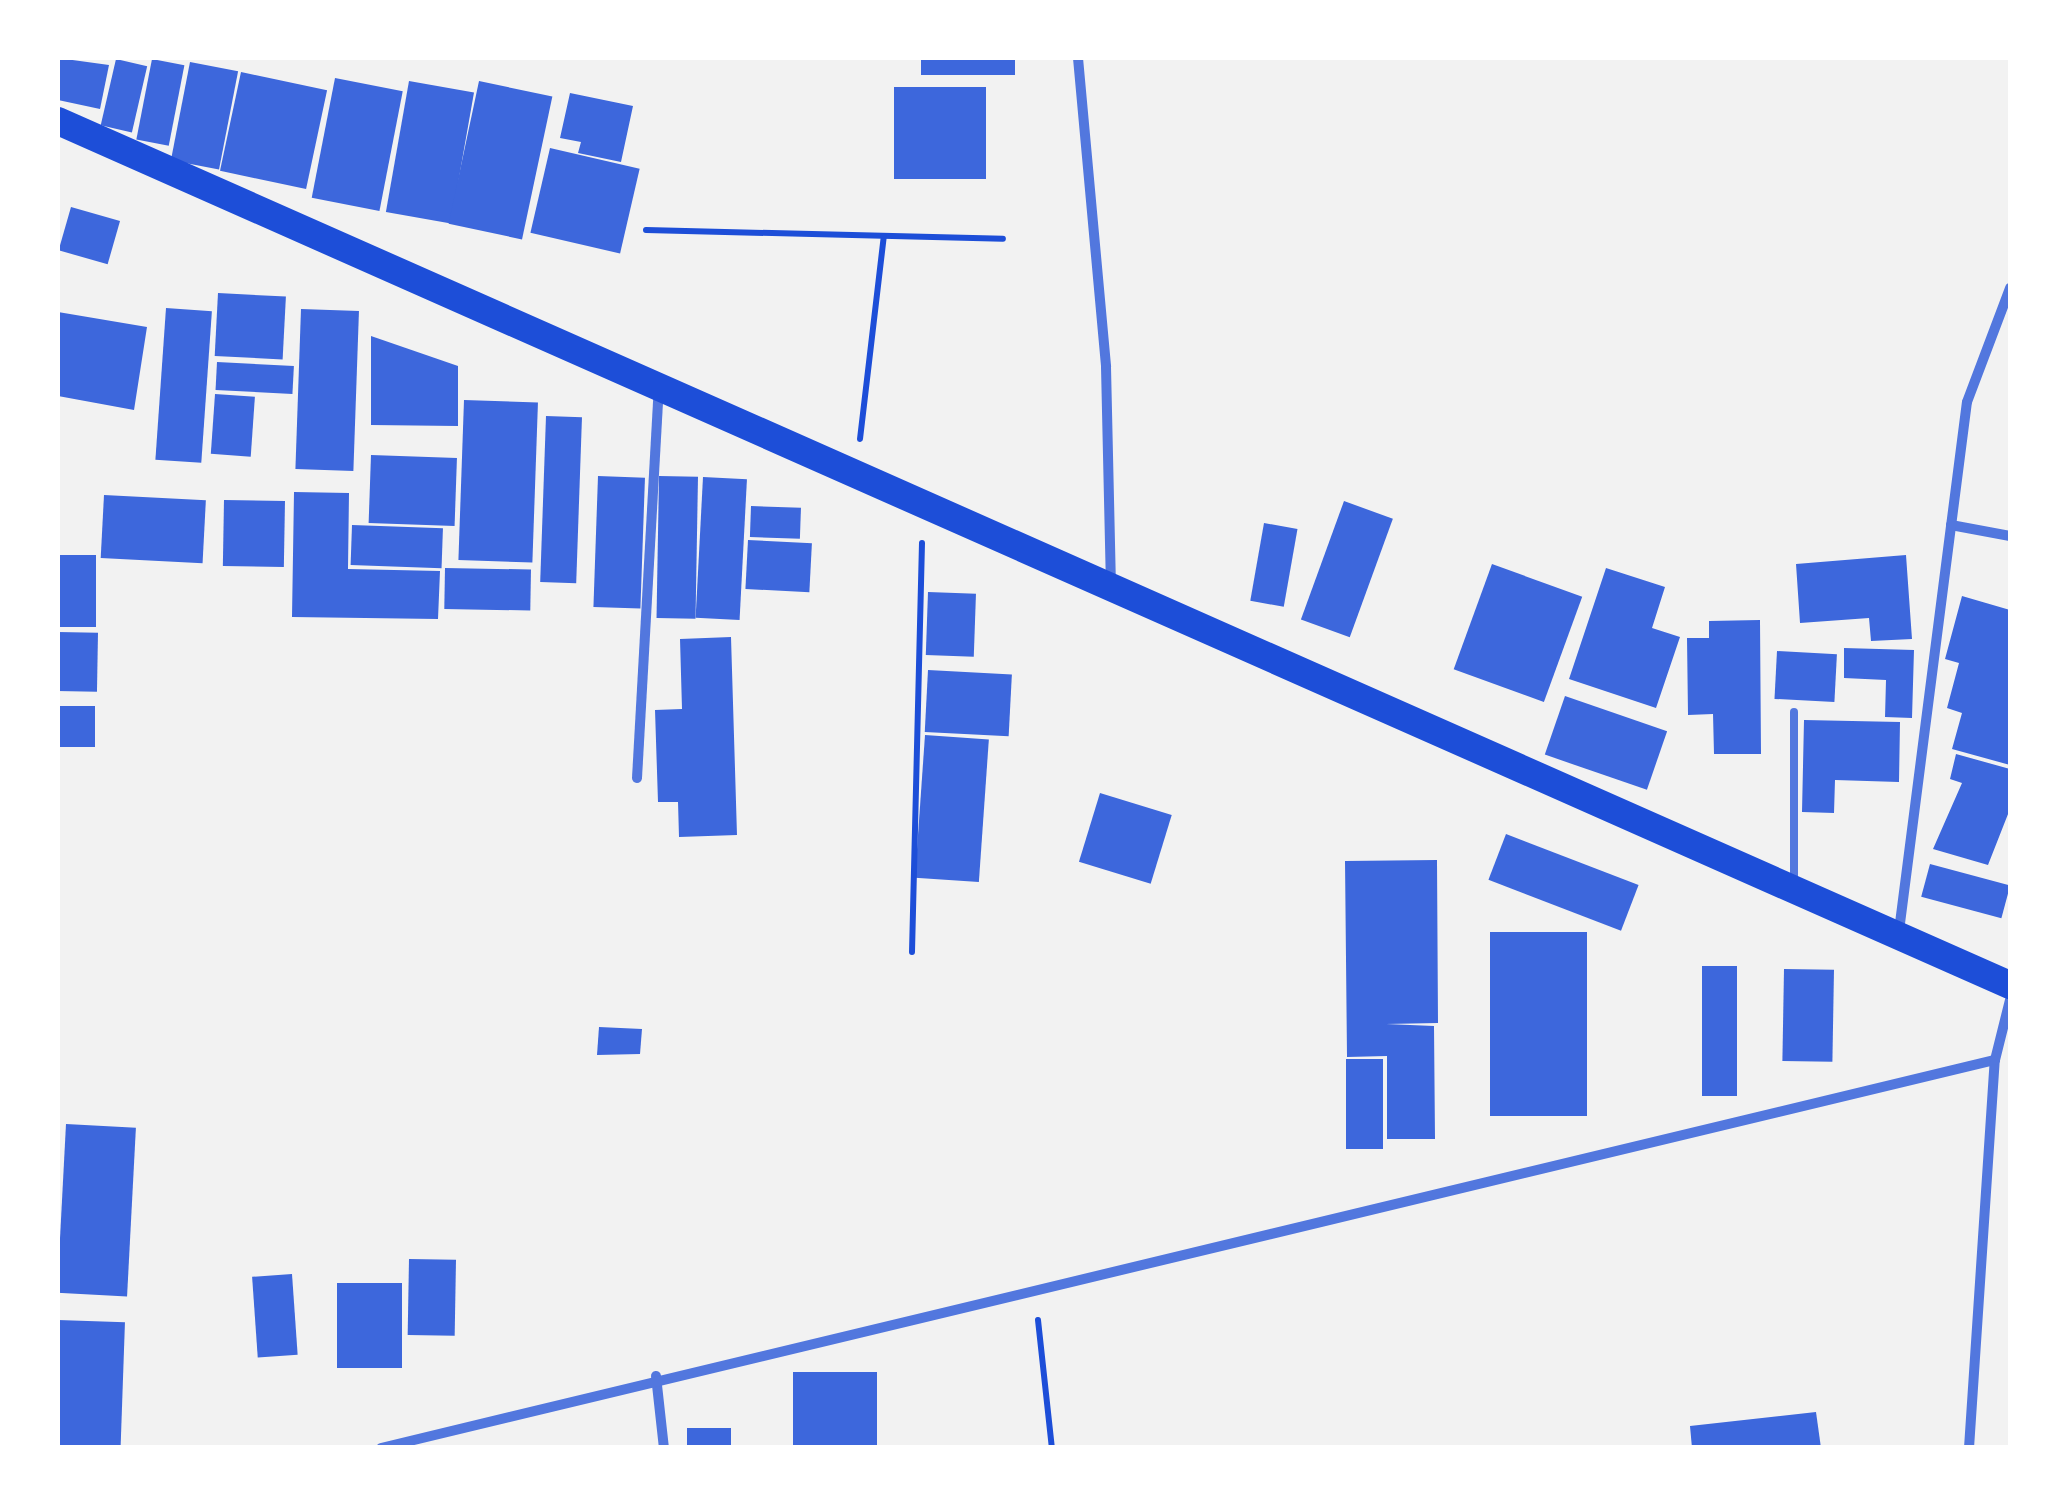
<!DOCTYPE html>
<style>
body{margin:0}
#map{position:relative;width:2068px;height:1505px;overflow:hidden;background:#f2f2f2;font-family:"Public Sans",sans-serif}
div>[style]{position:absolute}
.building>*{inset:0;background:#3d67dc;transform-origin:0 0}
.path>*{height:6px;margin:-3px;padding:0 3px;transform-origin:3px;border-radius:3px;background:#1d4ed8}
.service>*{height:8px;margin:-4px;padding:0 4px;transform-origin:4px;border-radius:4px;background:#5277de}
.minor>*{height:10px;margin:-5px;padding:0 5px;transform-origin:5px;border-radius:5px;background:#5277de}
.trunk>*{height:28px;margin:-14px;padding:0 14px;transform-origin:14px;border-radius:14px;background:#1d4ed8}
span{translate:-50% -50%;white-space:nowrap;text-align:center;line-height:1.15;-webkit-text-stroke:10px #fff;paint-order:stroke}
.frame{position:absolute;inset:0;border:60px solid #fff;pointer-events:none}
</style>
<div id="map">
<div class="building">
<i style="clip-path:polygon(58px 58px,109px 65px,100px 109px,58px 100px)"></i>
<i style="left:921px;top:58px;width:94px;height:17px"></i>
<i style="left:116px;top:59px;width:32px;height:68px;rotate:13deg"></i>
<i style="left:152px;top:59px;width:33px;height:82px;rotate:11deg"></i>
<i style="left:190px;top:62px;width:49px;height:100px;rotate:11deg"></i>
<i style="left:241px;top:72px;width:88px;height:101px;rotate:12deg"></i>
<i style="left:335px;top:78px;width:69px;height:122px;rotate:11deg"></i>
<i style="left:409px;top:81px;width:66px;height:133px;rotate:10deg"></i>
<i style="left:479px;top:81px;width:75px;height:146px;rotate:12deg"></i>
<i style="left:894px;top:87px;width:92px;height:92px"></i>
<i style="clip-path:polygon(570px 93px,633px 106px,621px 162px,578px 153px,581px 142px,560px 138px)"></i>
<i style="left:550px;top:148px;width:92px;height:87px;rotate:13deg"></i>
<i style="left:71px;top:207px;width:51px;height:45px;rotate:16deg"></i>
<i style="left:218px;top:293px;width:68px;height:63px;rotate:3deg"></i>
<i style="left:166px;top:308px;width:46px;height:152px;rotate:4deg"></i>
<i style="left:301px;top:309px;width:58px;height:160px;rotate:2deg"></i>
<i style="clip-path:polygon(58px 312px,147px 327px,134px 410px,58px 396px)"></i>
<i style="clip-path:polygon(371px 336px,458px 366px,458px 426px,371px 425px)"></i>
<i style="left:217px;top:362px;width:77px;height:28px;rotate:3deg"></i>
<i style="left:215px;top:394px;width:40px;height:60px;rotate:4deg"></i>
<i style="left:464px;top:400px;width:74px;height:160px;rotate:2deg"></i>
<i style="left:546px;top:416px;width:36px;height:166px;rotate:2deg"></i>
<i style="left:371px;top:455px;width:86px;height:68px;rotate:2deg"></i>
<i style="left:598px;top:476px;width:47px;height:131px;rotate:2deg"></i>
<i style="left:659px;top:476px;width:39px;height:142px;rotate:1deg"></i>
<i style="left:703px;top:477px;width:44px;height:141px;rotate:3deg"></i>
<i style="clip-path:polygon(294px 492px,349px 493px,348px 569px,440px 571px,438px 619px,292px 617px)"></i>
<i style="left:104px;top:495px;width:102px;height:63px;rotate:3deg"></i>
<i style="left:224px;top:500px;width:61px;height:66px;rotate:1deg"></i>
<i style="left:1344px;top:501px;width:52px;height:126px;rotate:20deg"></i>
<i style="left:751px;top:506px;width:50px;height:31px;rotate:2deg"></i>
<i style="left:1264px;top:523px;width:34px;height:79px;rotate:10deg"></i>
<i style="left:352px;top:525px;width:91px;height:40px;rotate:2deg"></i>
<i style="left:748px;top:540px;width:64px;height:49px;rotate:3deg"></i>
<i style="left:58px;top:555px;width:38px;height:72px"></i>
<i style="clip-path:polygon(1906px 555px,1912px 639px,1871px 641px,1869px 618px,1800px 623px,1796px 564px)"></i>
<i style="left:1492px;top:564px;width:96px;height:112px;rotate:20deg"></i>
<i style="left:445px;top:568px;width:86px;height:41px;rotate:1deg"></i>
<i style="clip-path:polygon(1606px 568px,1665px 587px,1652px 628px,1680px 637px,1656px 708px,1569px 679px)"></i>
<i style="left:928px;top:592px;width:48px;height:63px;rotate:2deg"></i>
<i style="clip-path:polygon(1962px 596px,2010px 610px,2010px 765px,1952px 749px,1962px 713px,1947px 708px,1959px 663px,1945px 659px)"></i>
<i style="clip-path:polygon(1760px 620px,1761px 754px,1714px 754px,1713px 714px,1688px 715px,1687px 638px,1709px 638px,1709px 621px)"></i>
<i style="left:58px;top:632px;width:40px;height:59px;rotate:1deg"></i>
<i style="clip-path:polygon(731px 637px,737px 835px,679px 837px,678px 802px,658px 802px,655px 710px,682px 709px,680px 639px)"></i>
<i style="clip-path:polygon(1844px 648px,1914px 650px,1912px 718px,1885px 717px,1886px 680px,1844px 678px)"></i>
<i style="left:1777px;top:651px;width:60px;height:48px;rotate:3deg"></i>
<i style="left:928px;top:670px;width:84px;height:62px;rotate:3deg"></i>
<i style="left:1565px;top:696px;width:108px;height:62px;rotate:19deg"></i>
<i style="left:58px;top:706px;width:37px;height:41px"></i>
<i style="clip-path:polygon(1804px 720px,1900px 722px,1899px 782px,1835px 780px,1834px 813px,1802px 812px)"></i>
<i style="left:925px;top:735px;width:64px;height:143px;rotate:4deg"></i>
<i style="clip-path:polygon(1956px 754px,2010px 769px,2010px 809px,1988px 865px,1933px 849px,1962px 783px,1950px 779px)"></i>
<i style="left:1100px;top:793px;width:75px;height:72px;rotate:17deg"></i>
<i style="left:1506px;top:834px;width:142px;height:49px;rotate:21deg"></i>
<i style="clip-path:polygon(1437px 860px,1438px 1023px,1386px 1024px,1434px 1026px,1435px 1139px,1387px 1139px,1387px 1056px,1347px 1057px,1345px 861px)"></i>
<i style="left:1930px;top:864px;width:83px;height:34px;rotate:15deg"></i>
<i style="left:1490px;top:932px;width:97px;height:184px"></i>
<i style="left:1702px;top:966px;width:35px;height:130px"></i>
<i style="left:1784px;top:969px;width:50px;height:92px;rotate:1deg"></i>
<i style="clip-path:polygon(599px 1027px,642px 1029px,640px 1054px,597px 1055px)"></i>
<i style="left:1346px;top:1059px;width:37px;height:90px"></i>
<i style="left:66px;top:1124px;width:70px;height:169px;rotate:3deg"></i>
<i style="left:409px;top:1259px;width:47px;height:76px;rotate:1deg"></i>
<i style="left:292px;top:1274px;width:81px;height:40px;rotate:86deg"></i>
<i style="left:337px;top:1283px;width:65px;height:85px"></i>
<i style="left:58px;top:1320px;width:67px;height:128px;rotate:2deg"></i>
<i style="left:793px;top:1372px;width:84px;height:76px"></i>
<i style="clip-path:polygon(1816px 1412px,1821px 1448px,1692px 1448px,1690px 1426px)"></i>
<i style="left:687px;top:1428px;width:44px;height:20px"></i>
</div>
<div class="path">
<i style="left:646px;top:230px;width:357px;rotate:1.4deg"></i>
<i style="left:860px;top:439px;width:204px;rotate:-83.3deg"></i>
<i style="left:912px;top:952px;width:409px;rotate:-88.6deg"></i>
<i style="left:1038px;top:1320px;width:129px;rotate:83.8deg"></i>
</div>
<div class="service">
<i style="left:1794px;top:712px;width:172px;rotate:90deg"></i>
</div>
<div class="minor">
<i style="left:1078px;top:58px;width:310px;rotate:84.8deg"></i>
<i style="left:1106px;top:367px;width:219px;rotate:88.7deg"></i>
<i style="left:1951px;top:525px;width:60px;rotate:10.6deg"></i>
<i style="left:637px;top:778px;width:389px;rotate:-86.8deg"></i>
<i style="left:1899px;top:931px;width:533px;rotate:-82.68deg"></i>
<i style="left:1967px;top:402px;width:122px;rotate:-69.3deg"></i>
<i style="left:656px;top:1376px;width:72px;rotate:83.7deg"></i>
<i style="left:381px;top:1448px;width:1660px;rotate:-13.52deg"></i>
<i style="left:1969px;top:1448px;width:389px;rotate:-86.2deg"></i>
<i style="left:1995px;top:1060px;width:62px;rotate:-76deg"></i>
</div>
<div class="trunk">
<i style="left:58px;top:121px;width:2135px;rotate:23.88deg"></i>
</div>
<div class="frame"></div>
</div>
